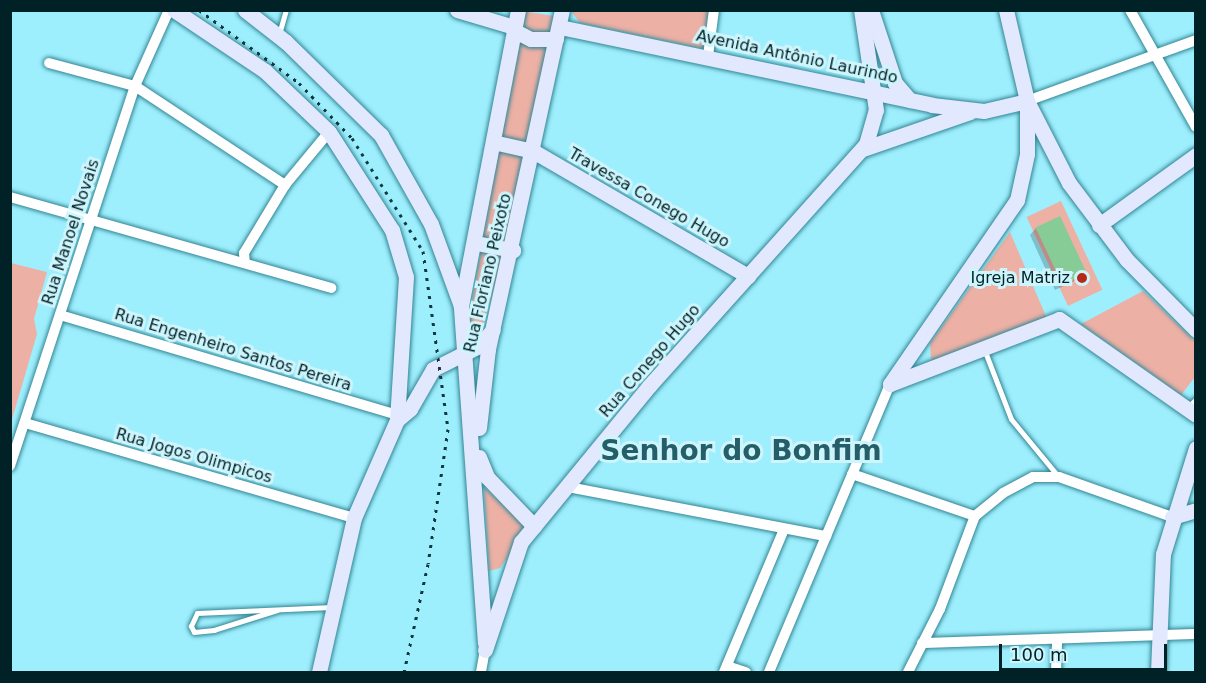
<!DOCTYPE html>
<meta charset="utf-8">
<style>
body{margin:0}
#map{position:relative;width:1206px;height:683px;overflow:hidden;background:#9eeffe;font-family:"DejaVu Sans",sans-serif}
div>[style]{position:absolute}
.green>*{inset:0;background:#edb0a5;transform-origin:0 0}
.shadow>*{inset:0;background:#0003}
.building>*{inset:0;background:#87cb96;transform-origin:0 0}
.roads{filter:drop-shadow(0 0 2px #328694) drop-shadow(0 0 2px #328694)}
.lane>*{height:5px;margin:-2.5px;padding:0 2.5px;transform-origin:2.5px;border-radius:2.5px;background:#fff}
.street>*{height:10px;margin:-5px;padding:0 5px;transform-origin:5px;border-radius:5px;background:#fff}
.secondary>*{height:15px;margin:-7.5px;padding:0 7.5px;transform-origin:7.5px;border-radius:7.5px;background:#e2e8fe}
.rail>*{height:3px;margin-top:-1.5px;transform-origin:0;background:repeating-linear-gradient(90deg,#11383e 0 3px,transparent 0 9px)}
.dots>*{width:16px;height:16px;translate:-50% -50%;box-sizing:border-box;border:3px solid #cff5fc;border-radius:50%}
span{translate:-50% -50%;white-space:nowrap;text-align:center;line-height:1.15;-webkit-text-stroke:6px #cff5fc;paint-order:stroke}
.street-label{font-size:16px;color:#002227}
.poi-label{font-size:16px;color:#002227}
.right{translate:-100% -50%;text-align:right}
.town-label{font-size:28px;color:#245e68;font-weight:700}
.frame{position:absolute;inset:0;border:12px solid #002227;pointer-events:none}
.scale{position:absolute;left:999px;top:644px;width:168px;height:27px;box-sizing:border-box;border:3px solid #002227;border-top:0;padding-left:8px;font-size:18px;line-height:21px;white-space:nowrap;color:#002227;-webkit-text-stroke:4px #cff5fc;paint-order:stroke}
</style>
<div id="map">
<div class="green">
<i style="clip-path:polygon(522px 11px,554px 16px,496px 280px,481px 330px,474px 333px,468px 325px)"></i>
<i style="clip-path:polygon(571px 11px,711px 11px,705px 49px,580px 23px)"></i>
<i style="left:1061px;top:201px;width:98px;height:38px;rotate:65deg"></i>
<i style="clip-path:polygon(1010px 232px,1048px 321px,939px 364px,931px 359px,930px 343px)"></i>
<i style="clip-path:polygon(11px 263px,47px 272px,34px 319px,37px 334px,11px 423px)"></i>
<i style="clip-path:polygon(1143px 291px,1195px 341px,1195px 377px,1181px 395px,1081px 324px)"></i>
<i style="clip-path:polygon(484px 487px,528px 529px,500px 568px,489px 571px)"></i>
</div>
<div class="shadow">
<i style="clip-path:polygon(1036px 228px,1084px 273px,1077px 280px,1055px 290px,1030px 235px)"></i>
</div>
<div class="building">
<i style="left:1060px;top:216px;width:63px;height:27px;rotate:65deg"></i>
</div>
<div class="roads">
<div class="lane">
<i style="left:279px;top:34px;width:25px;rotate:-74deg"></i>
<i style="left:984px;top:349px;width:75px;rotate:68.9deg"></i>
<i style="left:1011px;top:419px;width:74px;rotate:50.5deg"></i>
<i style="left:1189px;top:406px;width:10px;rotate:-45deg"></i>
<i style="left:277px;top:610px;width:66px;rotate:162.4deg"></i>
<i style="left:214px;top:630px;width:20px;rotate:174deg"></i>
<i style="left:194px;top:632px;width:7px;rotate:-117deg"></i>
<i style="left:191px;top:626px;width:14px;rotate:-65deg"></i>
<i style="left:197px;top:613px;width:135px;rotate:-2.5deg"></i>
</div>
<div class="street">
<i style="left:1130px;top:10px;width:134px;rotate:60.6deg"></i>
<i style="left:708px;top:56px;width:46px;rotate:-82.6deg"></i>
<i style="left:49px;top:63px;width:89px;rotate:15deg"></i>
<i style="left:135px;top:86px;width:180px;rotate:33.4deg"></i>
<i style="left:1027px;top:101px;width:180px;rotate:-19.8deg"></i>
<i style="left:10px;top:197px;width:334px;rotate:15.8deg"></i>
<i style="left:245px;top:263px;width:10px;rotate:-96deg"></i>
<i style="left:244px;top:253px;width:79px;rotate:-58.9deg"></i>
<i style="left:285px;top:185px;width:69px;rotate:-50.3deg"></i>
<i style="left:60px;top:315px;width:352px;rotate:16.5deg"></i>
<i style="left:25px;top:423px;width:342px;rotate:16.1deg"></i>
<i style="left:10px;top:466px;width:400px;rotate:-71.8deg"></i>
<i style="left:135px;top:86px;width:83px;rotate:-65.9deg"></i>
<i style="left:852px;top:474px;width:130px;rotate:18.9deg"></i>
<i style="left:568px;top:487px;width:263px;rotate:10.8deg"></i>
<i style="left:922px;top:643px;width:274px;rotate:-1.9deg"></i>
<i style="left:727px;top:666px;width:20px;rotate:18deg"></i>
<i style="left:481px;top:672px;width:22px;rotate:-80deg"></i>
<i style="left:724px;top:672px;width:155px;rotate:-67.2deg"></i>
<i style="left:769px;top:672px;width:312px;rotate:-67.2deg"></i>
<i style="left:908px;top:672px;width:71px;rotate:-63.1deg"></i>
<i style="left:940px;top:609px;width:99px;rotate:-69.4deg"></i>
<i style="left:975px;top:516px;width:36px;rotate:-39deg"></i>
<i style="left:1003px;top:493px;width:34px;rotate:-28deg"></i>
<i style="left:1033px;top:477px;width:26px"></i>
<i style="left:1059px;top:477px;width:120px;rotate:19.5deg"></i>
<i style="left:1056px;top:672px;width:32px;rotate:-88deg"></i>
</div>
<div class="secondary">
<i style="left:174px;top:10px;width:110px;rotate:33.8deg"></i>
<i style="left:265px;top:71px;width:88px;rotate:43.6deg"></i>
<i style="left:329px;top:132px;width:117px;rotate:57.3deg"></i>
<i style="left:392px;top:230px;width:49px;rotate:73.4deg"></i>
<i style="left:406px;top:277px;width:143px;rotate:93.6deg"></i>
<i style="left:397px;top:420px;width:107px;rotate:113.7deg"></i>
<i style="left:354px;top:518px;width:158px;rotate:102.8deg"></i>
<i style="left:245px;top:10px;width:52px;rotate:38deg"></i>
<i style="left:286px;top:42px;width:133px;rotate:44.4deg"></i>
<i style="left:381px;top:135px;width:102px;rotate:60.7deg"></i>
<i style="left:431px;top:224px;width:87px;rotate:69.9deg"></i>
<i style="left:457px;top:10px;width:59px;rotate:16.6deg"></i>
<i style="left:871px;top:10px;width:77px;rotate:71.8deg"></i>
<i style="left:895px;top:83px;width:23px;rotate:49deg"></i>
<i style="left:1006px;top:10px;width:93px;rotate:77deg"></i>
<i style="left:1027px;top:101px;width:92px;rotate:62.9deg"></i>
<i style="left:1069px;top:183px;width:96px;rotate:53deg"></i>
<i style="left:1127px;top:260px;width:98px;rotate:45.4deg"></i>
<i style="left:560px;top:27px;width:380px;rotate:11.8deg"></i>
<i style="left:932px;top:105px;width:52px;rotate:6.6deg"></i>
<i style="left:984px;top:111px;width:44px;rotate:-13.1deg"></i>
<i style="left:513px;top:30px;width:20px;rotate:27deg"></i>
<i style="left:531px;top:39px;width:25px"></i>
<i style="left:493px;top:142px;width:41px;rotate:12.7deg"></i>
<i style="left:533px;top:151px;width:249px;rotate:30.2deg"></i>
<i style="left:863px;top:149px;width:113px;rotate:-19.1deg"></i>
<i style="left:1099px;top:225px;width:120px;rotate:-35.8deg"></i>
<i style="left:476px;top:243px;width:38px;rotate:11deg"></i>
<i style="left:890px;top:384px;width:181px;rotate:-21deg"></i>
<i style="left:1059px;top:319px;width:167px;rotate:35deg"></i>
<i style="left:890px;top:384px;width:224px;rotate:-55.4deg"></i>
<i style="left:1017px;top:200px;width:47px;rotate:-77.7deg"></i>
<i style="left:1027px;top:154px;width:50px;rotate:-90deg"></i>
<i style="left:397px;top:420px;width:17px;rotate:-40deg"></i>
<i style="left:410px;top:409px;width:46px;rotate:-60.1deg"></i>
<i style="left:433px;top:369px;width:49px;rotate:-26.6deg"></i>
<i style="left:477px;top:347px;width:23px;rotate:-47deg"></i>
<i style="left:479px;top:428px;width:80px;rotate:-83.5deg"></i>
<i style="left:488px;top:349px;width:347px;rotate:-77.7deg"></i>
<i style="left:479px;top:457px;width:22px;rotate:68deg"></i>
<i style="left:487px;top:477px;width:68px;rotate:46.2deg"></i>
<i style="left:1172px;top:517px;width:25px;rotate:-16deg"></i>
<i style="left:485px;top:643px;width:338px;rotate:-94.1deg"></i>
<i style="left:461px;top:306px;width:301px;rotate:-79.1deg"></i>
<i style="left:485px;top:650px;width:114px;rotate:-71.6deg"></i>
<i style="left:521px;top:542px;width:202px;rotate:-50.6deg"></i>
<i style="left:649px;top:386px;width:325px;rotate:-48.1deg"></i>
<i style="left:866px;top:144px;width:35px;rotate:-74deg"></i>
<i style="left:876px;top:110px;width:101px;rotate:-98.5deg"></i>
<i style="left:1158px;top:672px;width:118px;rotate:-87.6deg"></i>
<i style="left:1163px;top:554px;width:111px;rotate:-72.7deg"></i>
</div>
</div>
<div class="rail">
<i style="left:199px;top:10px;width:124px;rotate:36.1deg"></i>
<i style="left:299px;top:83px;width:76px;rotate:46.1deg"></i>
<i style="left:352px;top:138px;width:133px;rotate:57.9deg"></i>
<i style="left:423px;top:251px;width:180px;rotate:82deg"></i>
<i style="left:448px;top:429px;width:136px;rotate:98.4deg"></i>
<i style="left:428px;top:564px;width:111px;rotate:102.5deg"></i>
</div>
<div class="dots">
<i style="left:1082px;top:278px;background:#b62818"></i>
</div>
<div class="street-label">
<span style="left:797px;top:57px;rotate:12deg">Avenida Antônio Laurindo</span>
<span style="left:649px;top:198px;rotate:30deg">Travessa Conego Hugo</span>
<span style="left:71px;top:232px;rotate:-72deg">Rua Manoel Novais</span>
<span style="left:488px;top:273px;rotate:-77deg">Rua Floriano Peixoto</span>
<span style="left:233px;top:350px;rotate:17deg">Rua Engenheiro Santos Pereira</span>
<span style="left:650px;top:361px;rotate:-49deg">Rua Conego Hugo</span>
<span style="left:194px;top:456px;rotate:16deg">Rua Jogos Olimpicos</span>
</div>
<div class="poi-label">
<span class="right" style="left:1070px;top:278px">Igreja Matriz</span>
</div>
<div class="town-label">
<span style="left:741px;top:451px">Senhor do Bonfim</span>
</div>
<div class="frame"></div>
<div class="scale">100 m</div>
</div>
